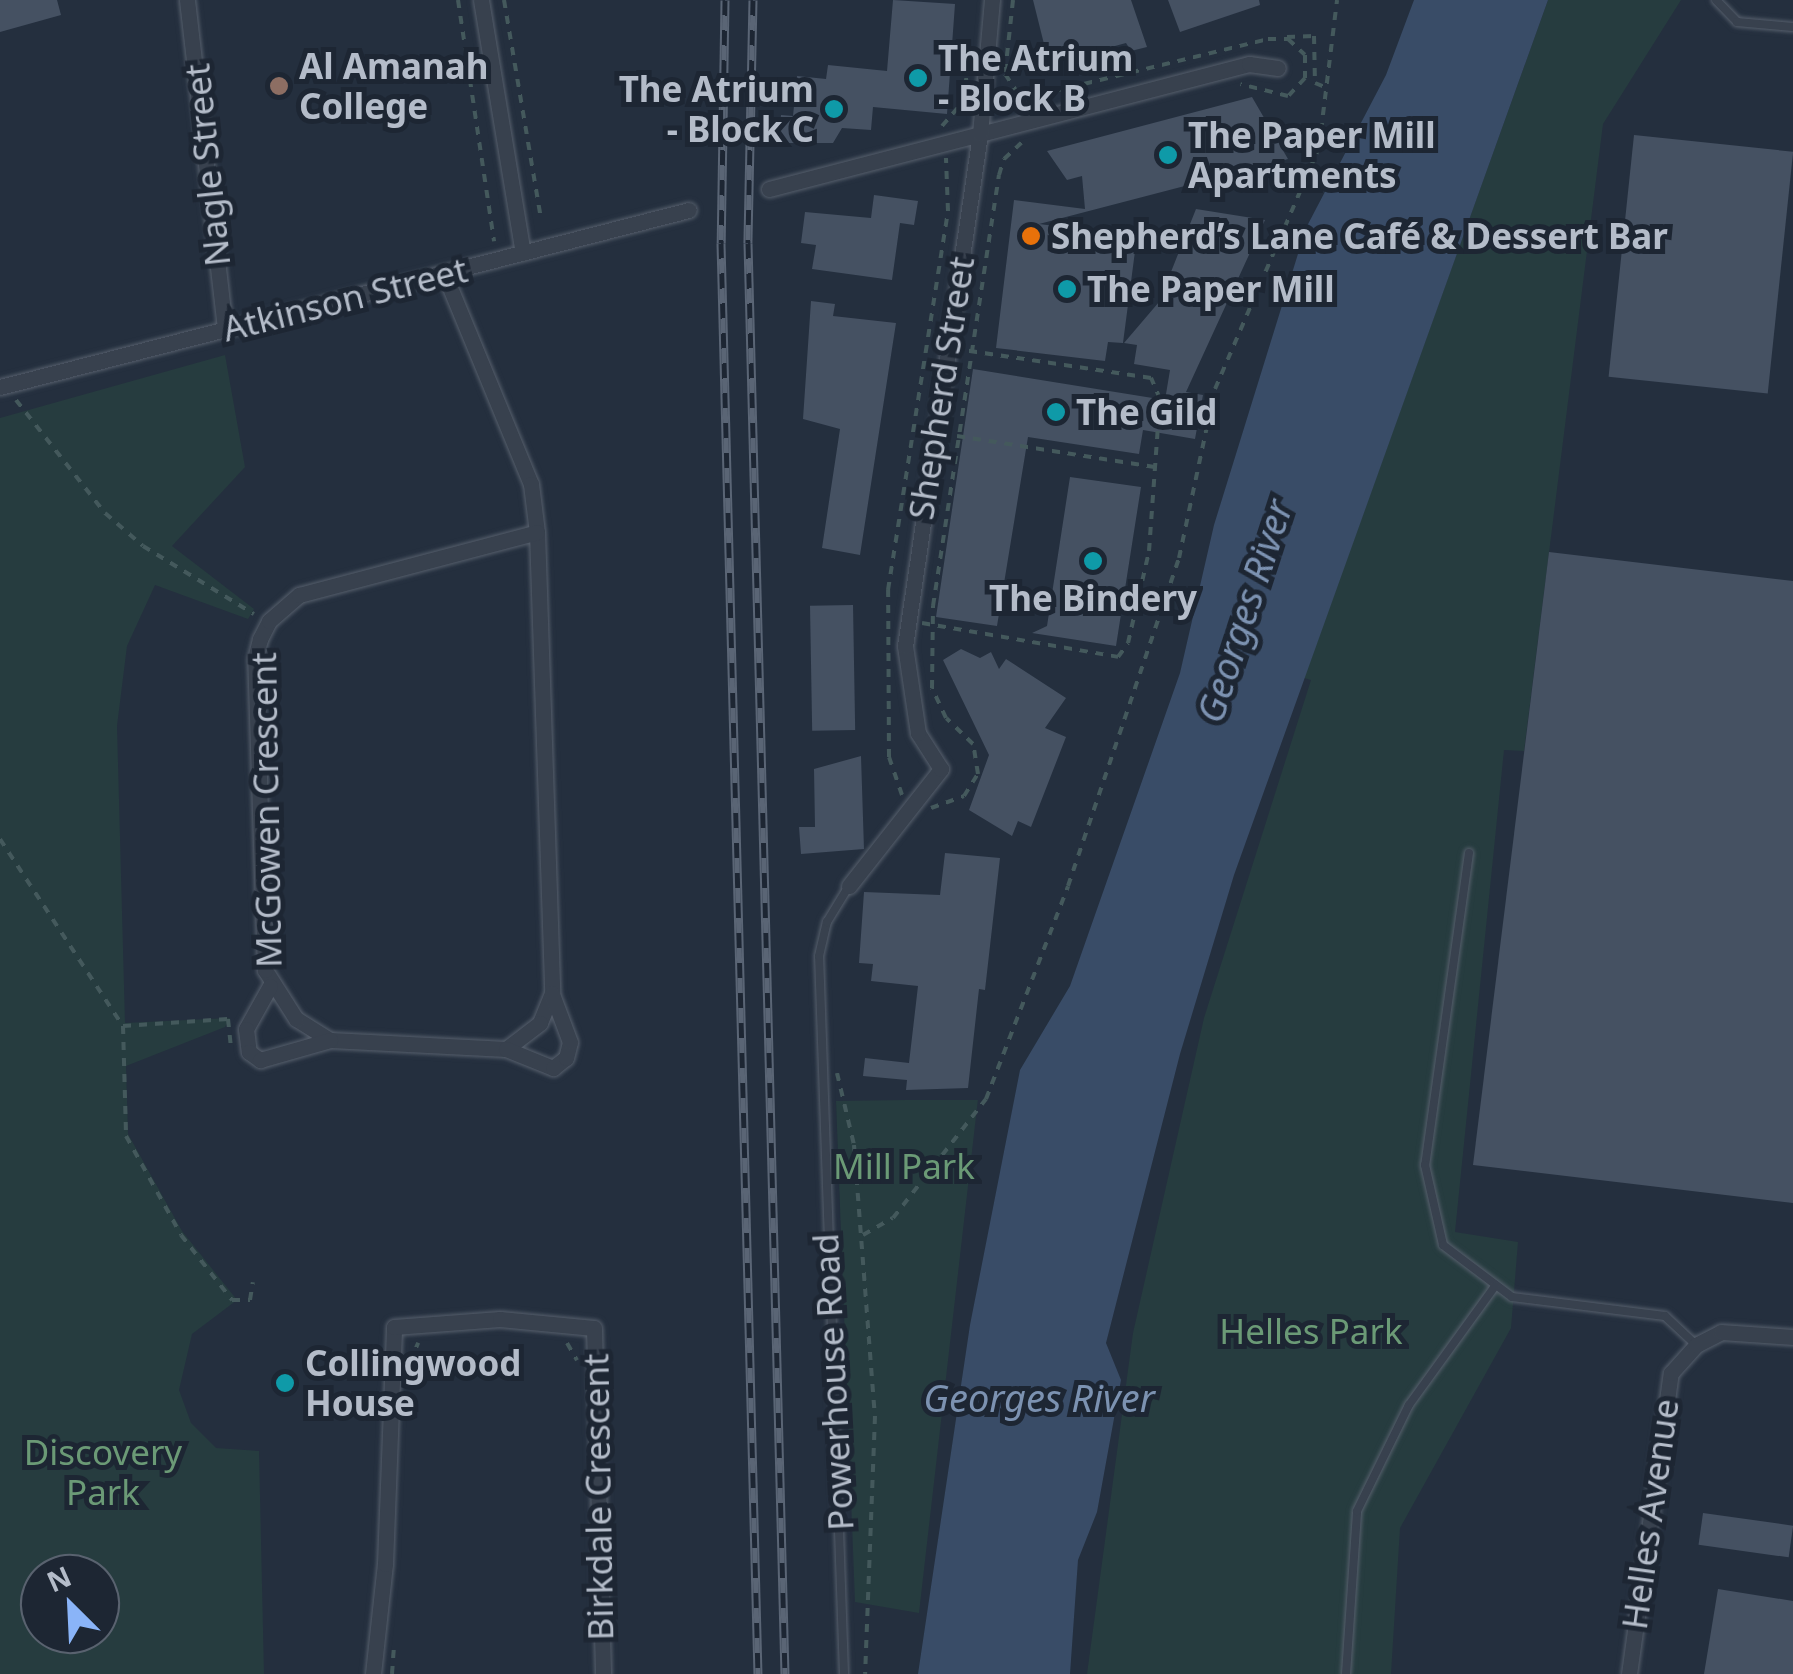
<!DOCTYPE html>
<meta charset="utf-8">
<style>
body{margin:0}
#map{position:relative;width:1793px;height:1674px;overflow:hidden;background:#242f3e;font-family:"Noto Sans",sans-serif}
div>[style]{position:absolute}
.green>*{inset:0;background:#263c3f}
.water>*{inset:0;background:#394c67}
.building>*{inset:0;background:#455162;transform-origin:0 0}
.path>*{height:4px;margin-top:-2px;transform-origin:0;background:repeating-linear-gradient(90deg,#44595c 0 8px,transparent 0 16px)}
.roads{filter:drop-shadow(0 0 2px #565f6c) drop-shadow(0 0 2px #565f6c)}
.service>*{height:8px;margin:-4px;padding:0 4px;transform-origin:4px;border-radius:4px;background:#38414e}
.minor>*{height:15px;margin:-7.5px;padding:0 7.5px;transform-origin:7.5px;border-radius:7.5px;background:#38414e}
.rail>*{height:9px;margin-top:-4.5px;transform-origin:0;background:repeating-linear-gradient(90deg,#1d2633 0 15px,#5a6575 0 30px);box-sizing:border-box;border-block:2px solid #5a6575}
.dots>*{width:28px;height:28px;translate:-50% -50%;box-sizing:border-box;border:5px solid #1d2633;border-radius:50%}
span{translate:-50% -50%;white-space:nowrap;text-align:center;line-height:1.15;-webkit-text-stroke:10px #1d2633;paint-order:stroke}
.poi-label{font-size:35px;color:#b4bcc9;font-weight:700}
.left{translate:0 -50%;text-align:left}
.right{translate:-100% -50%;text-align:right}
.street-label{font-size:35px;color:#b4bcc9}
.park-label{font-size:35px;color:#6b9a76}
.water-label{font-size:38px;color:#7c92b1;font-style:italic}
.north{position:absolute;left:20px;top:1554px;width:100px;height:100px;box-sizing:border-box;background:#1d2633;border:2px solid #59626f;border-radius:50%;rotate:336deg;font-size:28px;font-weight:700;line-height:40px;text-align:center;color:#b4bcc9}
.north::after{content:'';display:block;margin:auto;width:35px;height:45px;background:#8ab4f8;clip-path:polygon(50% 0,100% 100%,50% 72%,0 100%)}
</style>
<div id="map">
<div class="green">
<i style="clip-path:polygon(1548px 0,1681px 0,1603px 124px,1524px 751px,1504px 750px,1455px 1232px,1518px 1242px,1511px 1328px,1400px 1528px,1391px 1674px,1087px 1674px,1133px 1333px,1204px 1018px,1311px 680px,1304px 678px)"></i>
<i style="clip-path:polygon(evenodd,225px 355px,245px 467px,172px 546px,254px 609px,248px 619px,155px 585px,127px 646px,117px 726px,125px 1023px,230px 1018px,225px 1027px,126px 1066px,128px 1134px,182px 1231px,237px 1300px,192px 1334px,179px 1390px,191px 1423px,216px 1448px,259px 1451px,264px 1674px,0 1674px,0 418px,225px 355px,40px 1574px,100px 1574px,100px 1634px,40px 1634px,40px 1574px)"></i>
<i style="clip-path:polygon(979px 1099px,978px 1099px,919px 1613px,855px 1602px,836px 1101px)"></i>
</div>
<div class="water">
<i style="clip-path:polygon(1414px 0,1548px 0,1234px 875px,1180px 1054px,1106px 1343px,1121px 1380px,1097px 1512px,1078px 1560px,1070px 1674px,918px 1674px,970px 1325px,1020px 1070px,1070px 986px,1180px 673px,1214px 525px,1306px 228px,1386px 75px)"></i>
</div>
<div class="building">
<i style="clip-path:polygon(0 0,57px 0,61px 15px,0 32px)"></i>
<i style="clip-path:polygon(893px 0,955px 4px,947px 114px,873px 107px,871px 130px,842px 128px,833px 143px,778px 143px,781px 115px,793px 116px,797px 76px,826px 79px,828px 65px,887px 71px)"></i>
<i style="clip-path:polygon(1033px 0,1131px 0,1147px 47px,1131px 51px,1126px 43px,1049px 64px)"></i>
<i style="clip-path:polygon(1168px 0,1259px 0,1260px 5px,1180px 32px)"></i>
<i style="clip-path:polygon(1252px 97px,1288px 159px,1039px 224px,1137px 236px,1123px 343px,1108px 342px,1105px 361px,996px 348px,1014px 200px,1085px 209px,1082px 176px,1067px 180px,1047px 151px)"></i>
<i style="left:1634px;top:135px;width:160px;height:243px;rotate:6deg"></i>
<i style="clip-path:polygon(874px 195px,918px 201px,914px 225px,900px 223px,892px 280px,812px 269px,816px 245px,801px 243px,805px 212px,871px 218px)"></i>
<i style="clip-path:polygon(1196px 209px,1265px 220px,1186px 392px,1203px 395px,1195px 439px,1143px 430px,1139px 454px,1028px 437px,997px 626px,936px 617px,973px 369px,1165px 400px,1170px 370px,1134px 364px,1137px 345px,1124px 343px,1159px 302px)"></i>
<i style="clip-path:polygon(811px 301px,835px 304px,833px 316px,896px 323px,860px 555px,822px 548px,840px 429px,803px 419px)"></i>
<i style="clip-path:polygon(1070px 477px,1141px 487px,1116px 646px,1032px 633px,1047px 626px)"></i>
<i style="clip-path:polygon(1549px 552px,1793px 581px,1793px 1203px,1473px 1165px)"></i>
<i style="left:853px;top:605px;width:125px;height:43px;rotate:89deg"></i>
<i style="clip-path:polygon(961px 649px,980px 658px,991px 652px,999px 669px,1006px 659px,1066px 698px,1045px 728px,1066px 737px,1031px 827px,1018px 821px,1012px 836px,969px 810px,989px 755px,943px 660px)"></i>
<i style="clip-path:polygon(861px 756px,864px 849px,801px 854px,799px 827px,815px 827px,814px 769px)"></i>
<i style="clip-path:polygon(945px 853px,1000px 858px,985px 990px,979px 989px,968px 1088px,906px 1090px,907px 1080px,863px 1076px,865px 1058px,909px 1063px,918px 986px,871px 981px,873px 964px,859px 963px,864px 892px,940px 895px)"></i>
<i style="left:1703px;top:1513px;width:91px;height:32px;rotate:8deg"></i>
<i style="clip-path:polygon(1718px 1589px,1793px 1601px,1793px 1674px,1704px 1674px)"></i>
</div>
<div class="path">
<i style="left:458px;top:0;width:244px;rotate:81.5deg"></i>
<i style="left:504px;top:0;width:222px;rotate:80.4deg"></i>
<i style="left:1013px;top:0;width:74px;rotate:96.2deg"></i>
<i style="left:1005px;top:74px;width:30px;rotate:56deg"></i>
<i style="left:1022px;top:99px;width:253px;rotate:-13.7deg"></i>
<i style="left:1268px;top:39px;width:20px"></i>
<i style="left:1288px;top:39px;width:23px;rotate:43deg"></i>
<i style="left:1305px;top:55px;width:23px;rotate:90deg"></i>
<i style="left:1305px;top:78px;width:25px;rotate:133deg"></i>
<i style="left:1288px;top:96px;width:49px;rotate:-166deg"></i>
<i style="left:1287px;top:37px;width:27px;rotate:-2deg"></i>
<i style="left:1314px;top:36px;width:47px;rotate:88.8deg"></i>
<i style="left:1315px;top:83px;width:11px;rotate:22deg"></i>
<i style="left:942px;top:126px;width:32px;rotate:-49deg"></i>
<i style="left:963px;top:102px;width:29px;rotate:-82deg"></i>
<i style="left:16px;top:400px;width:144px;rotate:51.8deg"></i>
<i style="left:105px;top:513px;width:50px;rotate:41deg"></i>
<i style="left:143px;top:546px;width:130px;rotate:31.5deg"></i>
<i style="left:957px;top:436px;width:200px;rotate:8.9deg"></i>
<i style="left:922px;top:623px;width:199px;rotate:9.8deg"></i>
<i style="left:1118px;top:657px;width:17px;rotate:-54deg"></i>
<i style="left:1128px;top:643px;width:94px;rotate:-77.1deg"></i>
<i style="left:1149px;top:551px;width:152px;rotate:-85.9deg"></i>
<i style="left:1160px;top:399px;width:23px;rotate:-113deg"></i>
<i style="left:1151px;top:378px;width:190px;rotate:-171.5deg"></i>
<i style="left:902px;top:795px;width:40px;rotate:-108.9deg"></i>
<i style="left:889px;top:757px;width:167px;rotate:-90.3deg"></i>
<i style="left:888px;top:590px;width:384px;rotate:-81deg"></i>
<i style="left:948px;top:211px;width:53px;rotate:-92.2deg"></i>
<i style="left:931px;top:808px;width:35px;rotate:-20deg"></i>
<i style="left:964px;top:796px;width:26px;rotate:-58deg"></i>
<i style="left:978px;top:774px;width:30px;rotate:-99deg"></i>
<i style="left:973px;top:744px;width:37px;rotate:-136deg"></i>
<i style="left:946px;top:718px;width:33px;rotate:-115deg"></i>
<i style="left:932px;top:688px;width:82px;rotate:-89.3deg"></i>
<i style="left:933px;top:606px;width:436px;rotate:-81.3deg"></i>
<i style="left:999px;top:175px;width:17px;rotate:-73deg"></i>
<i style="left:1004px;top:159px;width:26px;rotate:-43deg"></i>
<i style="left:0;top:839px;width:224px;rotate:56.7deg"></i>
<i style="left:123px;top:1026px;width:105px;rotate:-3.8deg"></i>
<i style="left:228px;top:1019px;width:27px;rotate:84deg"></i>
<i style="left:123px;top:1026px;width:110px;rotate:88.4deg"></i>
<i style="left:126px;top:1136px;width:113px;rotate:60.9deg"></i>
<i style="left:181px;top:1235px;width:83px;rotate:51.9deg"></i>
<i style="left:232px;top:1300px;width:18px"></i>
<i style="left:250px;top:1300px;width:18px;rotate:-81deg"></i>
<i style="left:837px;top:1073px;width:74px;rotate:76.7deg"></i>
<i style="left:854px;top:1145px;width:272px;rotate:85.6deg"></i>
<i style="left:875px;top:1416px;width:258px;rotate:92.2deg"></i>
<i style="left:863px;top:1235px;width:34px;rotate:-30deg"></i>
<i style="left:893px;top:1218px;width:151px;rotate:-52deg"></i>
<i style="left:986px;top:1099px;width:228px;rotate:-68.9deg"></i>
<i style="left:1068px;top:886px;width:346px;rotate:-71.3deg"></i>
<i style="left:1179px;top:558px;width:173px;rotate:-78deg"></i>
<i style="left:1215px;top:389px;width:263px;rotate:-66.7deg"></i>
<i style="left:1319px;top:147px;width:148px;rotate:-83deg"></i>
<i style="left:567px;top:1343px;width:20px;rotate:60deg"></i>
<i style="left:410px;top:1362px;width:21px;rotate:-67deg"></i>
<i style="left:392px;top:1674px;width:28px;rotate:-86deg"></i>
</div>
<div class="roads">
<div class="service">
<i style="left:1716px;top:0;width:30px;rotate:46deg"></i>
<i style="left:1737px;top:22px;width:56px;rotate:5.1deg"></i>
<i style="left:1469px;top:853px;width:315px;rotate:98deg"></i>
<i style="left:1425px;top:1165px;width:82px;rotate:77.3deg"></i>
<i style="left:1443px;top:1245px;width:86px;rotate:37deg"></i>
<i style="left:1512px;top:1297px;width:154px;rotate:7.1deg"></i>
<i style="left:1665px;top:1316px;width:42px;rotate:43.1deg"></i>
<i style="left:844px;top:1674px;width:718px;rotate:-91.99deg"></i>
<i style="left:819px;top:956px;width:35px;rotate:-77deg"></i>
<i style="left:827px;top:922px;width:42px;rotate:-58.6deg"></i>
<i style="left:1346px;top:1674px;width:163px;rotate:-86.1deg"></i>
<i style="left:1357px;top:1511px;width:118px;rotate:-63.9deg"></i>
<i style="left:1409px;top:1405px;width:148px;rotate:-54.1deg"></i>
</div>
<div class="minor">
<i style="left:187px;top:0;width:332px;rotate:83.4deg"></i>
<i style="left:481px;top:0;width:256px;rotate:80.6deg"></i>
<i style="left:769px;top:189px;width:496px;rotate:-14.6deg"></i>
<i style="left:1249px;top:64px;width:29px;rotate:8deg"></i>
<i style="left:444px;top:273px;width:228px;rotate:67.6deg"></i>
<i style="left:531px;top:484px;width:48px;rotate:82.9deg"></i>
<i style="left:537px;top:532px;width:461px;rotate:88.1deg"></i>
<i style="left:552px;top:993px;width:32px;rotate:112deg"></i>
<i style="left:540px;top:1023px;width:43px;rotate:142.6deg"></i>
<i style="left:506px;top:1049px;width:176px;rotate:-177.1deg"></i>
<i style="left:330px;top:1040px;width:40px;rotate:-148deg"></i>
<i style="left:296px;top:1019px;width:58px;rotate:-122.3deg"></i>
<i style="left:265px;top:970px;width:311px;rotate:-91.8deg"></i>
<i style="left:255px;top:659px;width:21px;rotate:-76deg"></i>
<i style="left:260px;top:639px;width:20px;rotate:-63deg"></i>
<i style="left:269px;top:621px;width:40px;rotate:-41deg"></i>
<i style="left:299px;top:595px;width:246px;rotate:-14.8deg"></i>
<i style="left:0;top:387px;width:711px;rotate:-14.41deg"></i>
<i style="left:849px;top:886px;width:149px;rotate:-51.8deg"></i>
<i style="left:941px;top:769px;width:43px;rotate:-122.6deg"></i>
<i style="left:918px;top:733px;width:88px;rotate:-98.5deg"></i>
<i style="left:905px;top:646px;width:517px;rotate:-81.67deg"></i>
<i style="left:980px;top:134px;width:135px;rotate:-84.9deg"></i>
<i style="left:270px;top:986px;width:49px;rotate:119.2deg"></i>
<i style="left:246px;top:1029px;width:23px;rotate:83deg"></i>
<i style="left:249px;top:1052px;width:14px;rotate:36deg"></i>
<i style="left:260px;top:1060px;width:73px;rotate:-15.9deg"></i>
<i style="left:506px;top:1049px;width:51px;rotate:22deg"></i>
<i style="left:553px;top:1068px;width:16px;rotate:-38deg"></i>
<i style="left:566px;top:1058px;width:16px;rotate:-76deg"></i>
<i style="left:570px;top:1042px;width:51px;rotate:-110.6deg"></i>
<i style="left:373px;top:1674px;width:111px;rotate:-83.8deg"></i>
<i style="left:385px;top:1564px;width:237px;rotate:-87.8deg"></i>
<i style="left:394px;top:1327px;width:106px;rotate:-4.3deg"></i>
<i style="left:500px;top:1319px;width:94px;rotate:5.5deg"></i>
<i style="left:594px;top:1328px;width:346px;rotate:88.5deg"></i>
<i style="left:1629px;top:1674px;width:304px;rotate:-82.1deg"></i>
<i style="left:1671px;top:1373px;width:38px;rotate:-48deg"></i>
<i style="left:1696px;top:1345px;width:28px;rotate:-27deg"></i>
<i style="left:1721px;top:1332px;width:72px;rotate:4deg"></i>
</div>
</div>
<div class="rail">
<i style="left:725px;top:0;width:243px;rotate:90.9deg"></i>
<i style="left:721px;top:243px;width:1431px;rotate:88.52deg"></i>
<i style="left:753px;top:0;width:243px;rotate:91.2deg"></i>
<i style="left:748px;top:243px;width:1431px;rotate:88.52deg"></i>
</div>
<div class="dots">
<i style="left:918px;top:78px;background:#0f9aa8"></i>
<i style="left:279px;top:86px;background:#8d6e63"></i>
<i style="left:834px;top:109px;background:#0f9aa8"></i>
<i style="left:1168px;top:155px;background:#0f9aa8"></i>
<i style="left:1031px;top:236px;background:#e8710a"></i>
<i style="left:1067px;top:289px;background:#0f9aa8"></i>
<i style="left:1056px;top:412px;background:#0f9aa8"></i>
<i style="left:1093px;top:561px;background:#0f9aa8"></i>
<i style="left:285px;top:1383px;background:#0f9aa8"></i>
</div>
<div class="poi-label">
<span class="left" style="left:938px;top:78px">The Atrium<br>- Block B</span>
<span class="left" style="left:299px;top:86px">Al Amanah<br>College</span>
<span class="right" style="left:814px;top:109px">The Atrium<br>- Block C</span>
<span class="left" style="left:1188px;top:155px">The Paper Mill<br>Apartments</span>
<span class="left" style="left:1051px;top:236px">Shepherd’s Lane Café &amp; Dessert Bar</span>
<span class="left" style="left:1087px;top:289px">The Paper Mill</span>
<span class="left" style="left:1076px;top:412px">The Gild</span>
<span style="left:1093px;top:598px">The Bindery</span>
<span class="left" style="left:305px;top:1383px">Collingwood<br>House</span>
</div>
<div class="street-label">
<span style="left:207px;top:165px;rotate:-96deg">Nagle Street</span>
<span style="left:345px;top:299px;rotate:-14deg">Atkinson Street</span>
<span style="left:941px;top:388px;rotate:-81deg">Shepherd Street</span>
<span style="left:266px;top:810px;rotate:-91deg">McGowen Crescent</span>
<span style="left:833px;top:1382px;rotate:-93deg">Powerhouse Road</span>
<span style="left:598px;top:1497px;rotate:-91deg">Birkdale Crescent</span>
<span style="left:1650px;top:1514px;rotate:-82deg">Helles Avenue</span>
</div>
<div class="park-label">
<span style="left:904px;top:1166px">Mill Park</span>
<span style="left:1311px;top:1331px">Helles Park</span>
<span style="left:103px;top:1472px">Discovery<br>Park</span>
</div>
<div class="water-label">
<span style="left:1244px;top:611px;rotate:-72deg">Georges River</span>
<span style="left:1039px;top:1398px">Georges River</span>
</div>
<div class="north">N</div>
</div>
